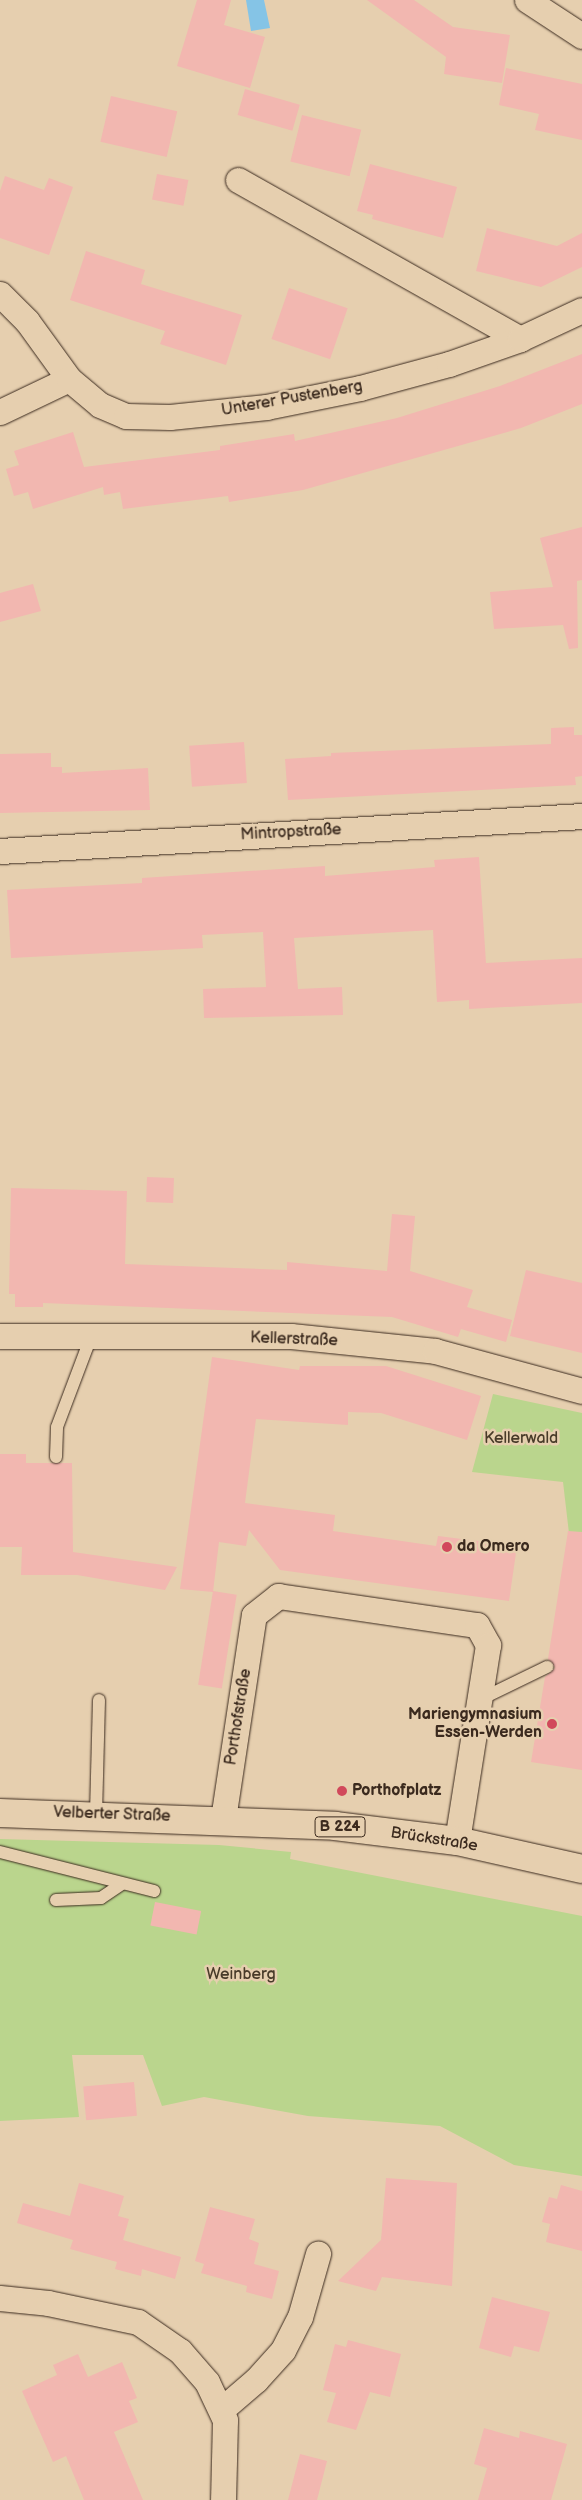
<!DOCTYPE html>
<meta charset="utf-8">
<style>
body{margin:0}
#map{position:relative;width:582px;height:2500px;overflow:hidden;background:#e6cfaf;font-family:"Balsamiq Sans",sans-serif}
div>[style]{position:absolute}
.green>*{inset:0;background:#bad58d}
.water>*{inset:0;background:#85c4e6}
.building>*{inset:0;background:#f2b7b0;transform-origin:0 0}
.roads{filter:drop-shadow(0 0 1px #3b2a1e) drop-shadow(0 0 1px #3b2a1e)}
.service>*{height:12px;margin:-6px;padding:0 6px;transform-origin:6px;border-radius:6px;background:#e6cfaf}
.minor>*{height:25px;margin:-12.5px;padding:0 12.5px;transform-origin:12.5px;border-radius:12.5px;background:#e6cfaf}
.primary>*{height:28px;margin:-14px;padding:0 14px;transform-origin:14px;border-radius:14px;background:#e6cfaf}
.dots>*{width:14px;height:14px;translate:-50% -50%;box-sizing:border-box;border:2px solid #e6cfaf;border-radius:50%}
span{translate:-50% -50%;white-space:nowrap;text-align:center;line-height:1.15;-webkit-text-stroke:5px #e6cfaf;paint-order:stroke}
.shield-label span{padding:1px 4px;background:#e6cfaf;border:1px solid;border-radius:4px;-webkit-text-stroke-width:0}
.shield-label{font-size:15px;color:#3b2a1e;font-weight:700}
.street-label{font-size:16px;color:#3b2a1e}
.park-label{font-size:16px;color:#483b29}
.poi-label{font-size:16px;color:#3b2a1e;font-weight:700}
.left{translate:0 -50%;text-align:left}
.right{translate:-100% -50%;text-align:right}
</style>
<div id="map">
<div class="green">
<i style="clip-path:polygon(493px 1394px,582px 1413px,582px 1560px,572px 1559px,563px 1482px,472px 1472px)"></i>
<i style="clip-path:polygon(0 1839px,219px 1845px,291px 1852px,290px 1859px,582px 1916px,582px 2176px,514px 2165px,440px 2126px,308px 2116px,204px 2097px,162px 2106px,143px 2055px,72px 2055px,79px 2117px,0 2121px)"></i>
</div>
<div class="water">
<i style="clip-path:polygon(246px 0,264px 0,270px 28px,251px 31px)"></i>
</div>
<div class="building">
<i style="clip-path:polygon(197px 0,231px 0,224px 25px,265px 37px,250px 88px,177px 66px)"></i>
<i style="clip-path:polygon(367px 0,414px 0,453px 27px,510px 35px,502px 83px,444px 74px,446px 57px)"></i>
<i style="clip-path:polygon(506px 68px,582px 84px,582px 140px,535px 130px,539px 114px,499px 105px)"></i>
<i style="left:245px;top:89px;width:57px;height:27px;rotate:16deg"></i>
<i style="left:111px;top:96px;width:68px;height:47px;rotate:13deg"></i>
<i style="left:302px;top:115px;width:61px;height:48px;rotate:14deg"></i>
<i style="clip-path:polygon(370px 164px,457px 187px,443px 238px,372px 219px,373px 215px,357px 211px)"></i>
<i style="left:157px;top:174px;width:32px;height:26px;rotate:11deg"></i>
<i style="clip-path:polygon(5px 176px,44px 190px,49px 178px,73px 187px,49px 255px,0 238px,0 191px)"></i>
<i style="clip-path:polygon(487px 228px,557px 246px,582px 233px,582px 267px,541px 287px,476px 271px)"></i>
<i style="clip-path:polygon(86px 251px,145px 270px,141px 284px,242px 315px,226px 365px,160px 344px,165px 331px,70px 300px)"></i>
<i style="left:289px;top:288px;width:62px;height:54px;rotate:19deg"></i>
<i style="clip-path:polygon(582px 354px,582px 404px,521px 428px,303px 490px,229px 502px,228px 496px,123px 509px,120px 492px,104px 495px,103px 487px,33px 509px,28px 492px,14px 496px,6px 469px,19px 465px,14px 451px,73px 432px,84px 467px,220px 450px,220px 446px,294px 434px,295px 441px,397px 418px,500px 386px)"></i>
<i style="clip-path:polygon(582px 527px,582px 580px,577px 581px,578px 648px,569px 649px,563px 625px,494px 629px,490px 592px,553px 587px,540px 538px)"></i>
<i style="clip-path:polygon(33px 584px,41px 611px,0 622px,0 593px)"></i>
<i style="clip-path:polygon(574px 727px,574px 735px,582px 735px,582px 776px,575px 777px,576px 785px,288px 800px,285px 759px,331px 756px,331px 753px,551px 744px,551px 728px)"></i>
<i style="left:244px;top:742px;width:41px;height:55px;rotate:86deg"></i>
<i style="clip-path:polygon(51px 753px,51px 767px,62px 767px,62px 773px,148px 768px,150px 810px,0 813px,0 754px)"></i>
<i style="clip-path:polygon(479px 857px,486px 963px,582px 958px,582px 1003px,469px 1009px,469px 1000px,437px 1002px,433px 930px,294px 938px,298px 989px,342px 987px,343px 1015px,204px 1018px,203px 989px,266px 987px,263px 932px,202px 935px,203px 948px,11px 958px,7px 890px,142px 883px,142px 878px,325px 866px,325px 876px,435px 867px,434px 860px)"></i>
<i style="left:147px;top:1177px;width:27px;height:25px;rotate:2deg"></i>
<i style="clip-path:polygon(11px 1188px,127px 1191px,125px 1264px,287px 1270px,287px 1262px,387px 1271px,392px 1214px,415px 1216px,410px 1271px,473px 1290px,467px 1307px,512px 1320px,506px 1342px,461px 1329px,458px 1337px,392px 1317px,43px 1303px,43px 1307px,15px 1307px,15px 1294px,9px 1294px)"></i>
<i style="clip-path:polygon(526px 1270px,582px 1283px,582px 1353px,510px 1336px)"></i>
<i style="clip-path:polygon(212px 1357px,299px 1370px,300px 1366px,386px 1366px,481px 1396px,467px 1440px,381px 1413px,348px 1412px,348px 1425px,256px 1419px,245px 1503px,335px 1515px,333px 1531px,436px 1546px,438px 1536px,517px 1546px,509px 1601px,280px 1570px,249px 1530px,246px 1546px,219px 1542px,213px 1592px,180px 1589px)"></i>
<i style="clip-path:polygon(0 1454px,26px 1454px,26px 1463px,72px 1463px,73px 1552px,177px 1567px,165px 1590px,77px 1575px,21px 1575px,22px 1547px,0 1547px)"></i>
<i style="clip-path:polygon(568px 1531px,582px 1532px,582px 1770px,531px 1762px,545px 1677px,555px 1668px,548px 1659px)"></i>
<i style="left:213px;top:1591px;width:24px;height:95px;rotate:9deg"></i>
<i style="left:155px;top:1902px;width:47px;height:24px;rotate:11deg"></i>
<i style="left:134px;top:2082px;width:34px;height:51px;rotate:85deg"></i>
<i style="clip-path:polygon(386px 2178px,457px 2183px,452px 2286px,382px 2277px,376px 2291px,338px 2281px,381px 2240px)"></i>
<i style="clip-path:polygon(79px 2183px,124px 2196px,118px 2216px,129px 2219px,123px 2240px,181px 2257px,175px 2279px,142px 2269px,141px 2276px,115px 2269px,117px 2262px,70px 2249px,73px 2240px,17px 2223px,23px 2203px,70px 2216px)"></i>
<i style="clip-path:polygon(561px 2185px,582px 2191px,582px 2251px,546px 2242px,550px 2224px,542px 2222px,549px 2197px,557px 2199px)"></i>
<i style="clip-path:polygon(210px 2207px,255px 2219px,249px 2239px,259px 2243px,254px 2264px,279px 2271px,272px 2299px,246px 2292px,247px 2286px,201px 2273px,204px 2264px,195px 2261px)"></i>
<i style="clip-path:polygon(492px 2297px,550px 2312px,539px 2352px,514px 2346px,511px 2357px,479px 2348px)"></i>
<i style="clip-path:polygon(348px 2340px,401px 2354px,390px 2397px,370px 2392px,356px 2430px,327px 2422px,336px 2393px,323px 2390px,335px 2344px,346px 2347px)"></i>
<i style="clip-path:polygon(78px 2354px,88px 2377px,122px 2362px,137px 2398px,129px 2401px,138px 2422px,114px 2432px,143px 2500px,84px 2500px,66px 2456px,53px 2462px,22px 2391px,57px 2375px,53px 2365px)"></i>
<i style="clip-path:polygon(484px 2428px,519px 2438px,520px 2431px,567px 2444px,551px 2500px,478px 2500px,487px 2468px,474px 2464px)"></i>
<i style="clip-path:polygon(300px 2454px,327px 2461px,317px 2500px,288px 2500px)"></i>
</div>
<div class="roads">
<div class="service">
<i style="left:56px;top:1457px;width:30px;rotate:-88deg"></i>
<i style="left:57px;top:1427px;width:96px;rotate:-69.3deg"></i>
<i style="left:479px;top:1700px;width:76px;rotate:-25.9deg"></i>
<i style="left:96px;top:1814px;width:114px;rotate:-88.5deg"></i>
<i style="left:0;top:1852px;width:159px;rotate:14.2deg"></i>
<i style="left:56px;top:1900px;width:45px;rotate:-2.5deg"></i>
<i style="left:101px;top:1898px;width:25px;rotate:-34deg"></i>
</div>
<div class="minor">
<i style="left:527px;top:0;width:66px;rotate:33.2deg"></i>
<i style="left:238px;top:180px;width:324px;rotate:29.4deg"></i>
<i style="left:0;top:294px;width:38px;rotate:45deg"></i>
<i style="left:27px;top:321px;width:72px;rotate:54.1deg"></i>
<i style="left:0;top:412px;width:76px;rotate:-25.6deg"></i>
<i style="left:69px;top:379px;width:40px;rotate:40deg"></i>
<i style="left:100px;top:405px;width:28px;rotate:23deg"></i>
<i style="left:126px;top:416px;width:44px;rotate:1.3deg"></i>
<i style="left:170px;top:417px;width:97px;rotate:-5.9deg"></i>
<i style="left:266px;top:407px;width:96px;rotate:-11.4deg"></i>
<i style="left:360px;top:388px;width:92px;rotate:-15.1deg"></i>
<i style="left:449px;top:364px;width:75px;rotate:-19.4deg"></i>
<i style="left:520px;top:339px;width:68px;rotate:-25.1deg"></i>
<i style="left:0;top:851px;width:583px;rotate:-3.44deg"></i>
<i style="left:0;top:1336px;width:291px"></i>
<i style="left:291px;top:1336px;width:145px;rotate:5.9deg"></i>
<i style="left:435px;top:1351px;width:152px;rotate:15.2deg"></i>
<i style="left:223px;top:1819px;width:206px;rotate:-81.4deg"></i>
<i style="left:254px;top:1615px;width:31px;rotate:-38deg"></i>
<i style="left:278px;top:1596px;width:201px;rotate:8.3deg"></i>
<i style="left:477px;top:1625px;width:23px;rotate:61deg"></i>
<i style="left:488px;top:1645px;width:198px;rotate:99deg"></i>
<i style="left:0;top:2298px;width:48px;rotate:5.9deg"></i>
<i style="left:48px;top:2303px;width:92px;rotate:11.9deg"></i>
<i style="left:138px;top:2322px;width:51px;rotate:34.6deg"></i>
<i style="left:180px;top:2351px;width:41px;rotate:48.9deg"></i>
<i style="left:207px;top:2382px;width:42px;rotate:64.7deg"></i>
<i style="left:225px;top:2420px;width:80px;rotate:91.4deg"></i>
<i style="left:221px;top:2410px;width:46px;rotate:-40.6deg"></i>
<i style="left:256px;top:2380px;width:40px;rotate:-48deg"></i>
<i style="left:283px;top:2350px;width:37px;rotate:-63deg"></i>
<i style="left:300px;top:2317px;width:66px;rotate:-74.1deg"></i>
</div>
<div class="primary">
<i style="left:0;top:1813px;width:335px;rotate:2.2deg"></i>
<i style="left:335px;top:1826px;width:123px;rotate:7deg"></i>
<i style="left:457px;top:1841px;width:128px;rotate:12.6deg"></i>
</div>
</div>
<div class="dots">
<i style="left:447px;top:1547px;background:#d1495b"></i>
<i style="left:552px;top:1724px;background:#d1495b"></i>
<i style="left:342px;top:1791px;background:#d1495b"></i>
</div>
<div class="shield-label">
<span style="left:340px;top:1827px">B 224</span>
</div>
<div class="street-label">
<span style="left:292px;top:399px;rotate:-10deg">Unterer Pustenberg</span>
<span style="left:291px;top:833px;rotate:-3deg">Mintropstraße</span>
<span style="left:294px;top:1340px;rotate:2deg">Kellerstraße</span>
<span style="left:239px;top:1717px;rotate:-81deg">Porthofstraße</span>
<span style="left:112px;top:1815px;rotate:2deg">Velberter Straße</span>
<span style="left:434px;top:1840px;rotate:9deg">Brückstraße</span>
</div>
<div class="park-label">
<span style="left:521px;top:1439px">Kellerwald</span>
<span style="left:241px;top:1975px">Weinberg</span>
</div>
<div class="poi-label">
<span class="left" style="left:457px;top:1547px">da Omero</span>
<span class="right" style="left:542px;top:1724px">Mariengymnasium<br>Essen-Werden</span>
<span class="left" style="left:352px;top:1791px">Porthofplatz</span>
</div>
</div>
